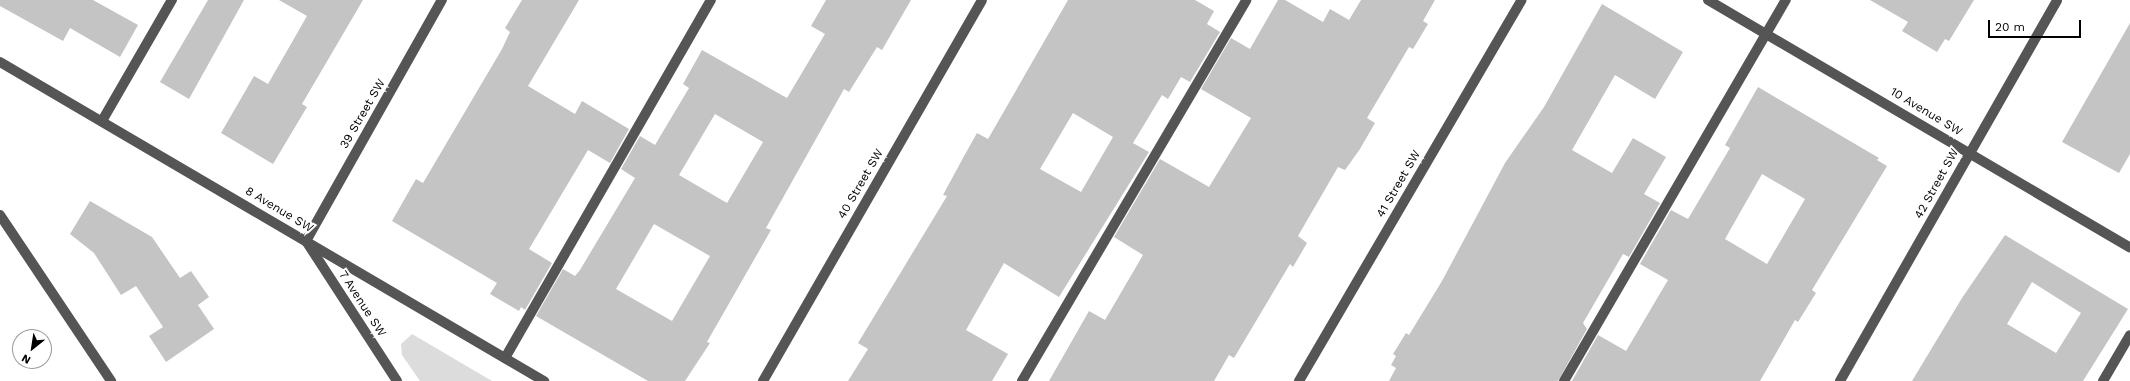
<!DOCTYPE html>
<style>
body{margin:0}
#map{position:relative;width:2130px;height:381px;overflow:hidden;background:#fff;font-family:"Work Sans",sans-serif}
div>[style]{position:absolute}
.green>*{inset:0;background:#dcdcdc}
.building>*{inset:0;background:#c4c4c4}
.minor>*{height:10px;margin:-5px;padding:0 5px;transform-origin:5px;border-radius:5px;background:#555}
span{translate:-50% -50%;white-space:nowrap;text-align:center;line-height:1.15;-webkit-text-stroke:4px #fff;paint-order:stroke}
.street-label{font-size:12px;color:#000}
.north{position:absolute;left:12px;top:329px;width:40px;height:40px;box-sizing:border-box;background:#fff;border:1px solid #999;border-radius:50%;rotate:210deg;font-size:11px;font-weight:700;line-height:16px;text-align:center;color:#000}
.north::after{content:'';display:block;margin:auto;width:14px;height:18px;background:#000;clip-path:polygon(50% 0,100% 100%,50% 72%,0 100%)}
.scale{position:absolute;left:1988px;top:20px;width:93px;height:18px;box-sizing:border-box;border:2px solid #000;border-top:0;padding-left:5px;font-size:12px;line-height:14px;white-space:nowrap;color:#000;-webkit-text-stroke:3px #fff;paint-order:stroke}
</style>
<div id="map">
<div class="green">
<i style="clip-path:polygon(412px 334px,492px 381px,420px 381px,402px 355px,401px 344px)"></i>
</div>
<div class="building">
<i style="clip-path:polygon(0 0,93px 0,138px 25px,120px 57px,70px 28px,63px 41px,0 6px)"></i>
<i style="clip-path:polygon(208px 0,244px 0,189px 99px,160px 82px)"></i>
<i style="clip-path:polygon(279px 0,363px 0,302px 104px,307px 107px,273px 164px,221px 133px,254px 76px,268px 84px,307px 16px)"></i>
<i style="clip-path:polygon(522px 0,579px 0,528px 86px,575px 114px,582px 101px,629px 129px,610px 163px,588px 150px,529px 249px,552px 263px,525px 310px,521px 307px,519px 311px,490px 294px,497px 283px,392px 221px,416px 179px,423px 183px,502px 49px,510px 32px,505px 28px)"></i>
<i style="clip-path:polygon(evenodd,826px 0,911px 0,882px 50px,877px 47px,849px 92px,844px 89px,766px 228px,771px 230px,707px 342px,710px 343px,685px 381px,648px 381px,536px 316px,563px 269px,575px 276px,580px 270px,635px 178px,621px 169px,640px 136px,655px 145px,689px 88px,683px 84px,702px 50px,787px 98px,825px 34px,811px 26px,826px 0,715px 114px,763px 142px,727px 203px,679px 175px,715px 114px,826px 0,654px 224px,710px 256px,672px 321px,616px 289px,654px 224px)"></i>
<i style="clip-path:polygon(evenodd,1068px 0,1195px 0,1214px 11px,1207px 24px,1220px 32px,1190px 82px,1181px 77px,1168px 99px,1162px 95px,1133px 143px,1149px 152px,1059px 297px,1004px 263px,966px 330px,1008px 354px,992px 381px,848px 381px,868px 349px,858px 343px,947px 196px,943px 195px,963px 158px,977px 133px,988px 139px,1068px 0,1073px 113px,1113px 137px,1081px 192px,1040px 169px,1073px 113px)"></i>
<i style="clip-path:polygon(1278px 0,1285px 0,1323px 22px,1330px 9px,1349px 20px,1361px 0,1435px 0,1423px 21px,1428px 24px,1413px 49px,1409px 47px,1367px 118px,1375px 123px,1360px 149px,1345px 170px,1338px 167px,1298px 236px,1307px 243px,1293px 267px,1290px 264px,1234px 358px,1229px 355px,1214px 381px,1049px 381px,1089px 311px,1105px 320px,1143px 255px,1114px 237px,1160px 159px,1209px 187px,1251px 118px,1201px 89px,1231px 38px,1250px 49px)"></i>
<i style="clip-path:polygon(1870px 0,1974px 0,1949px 41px,1945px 39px,1937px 52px,1902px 31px,1908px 22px)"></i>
<i style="clip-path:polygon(1602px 4px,1683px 52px,1655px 99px,1615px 75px,1572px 150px,1612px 173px,1633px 138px,1666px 157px,1644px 194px,1660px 203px,1629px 257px,1623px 254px,1583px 323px,1587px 329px,1558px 381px,1389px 381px,1396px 368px,1391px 365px,1396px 356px,1393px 354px,1406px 333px,1409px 335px,1442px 281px,1505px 163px,1544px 107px)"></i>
<i style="clip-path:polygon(2130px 23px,2130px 154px,2119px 173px,2062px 142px)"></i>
<i style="clip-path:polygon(evenodd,1758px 87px,1879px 158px,1877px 160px,1887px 166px,1812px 290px,1816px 293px,1798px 322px,1795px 320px,1760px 381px,1572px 381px,1598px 335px,1626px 351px,1668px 280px,1640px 264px,1671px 210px,1688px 219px,1730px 148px,1725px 145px,1758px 87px,1762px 174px,1805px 199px,1767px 264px,1725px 239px,1762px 174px)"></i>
<i style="clip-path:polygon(90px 201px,152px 237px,180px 278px,191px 271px,209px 297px,198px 305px,214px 329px,166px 362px,149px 336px,163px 327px,136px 286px,121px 295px,94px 253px,70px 234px)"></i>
<i style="clip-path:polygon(evenodd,2005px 235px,2128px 309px,2083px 381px,1912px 381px,1962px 298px,2005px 235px,2032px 282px,2081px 313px,2056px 353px,2007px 324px,2032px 282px)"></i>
</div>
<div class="minor">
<i style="left:1708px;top:0;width:489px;rotate:30.4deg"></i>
<i style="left:0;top:62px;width:631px;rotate:30.39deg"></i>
<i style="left:102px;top:121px;width:140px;rotate:-60deg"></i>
<i style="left:0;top:215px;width:200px;rotate:56.2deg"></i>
<i style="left:505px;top:358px;width:413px;rotate:-60.1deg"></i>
<i style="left:397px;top:381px;width:167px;rotate:-123deg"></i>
<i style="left:306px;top:241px;width:277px;rotate:-60.6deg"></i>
<i style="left:763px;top:381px;width:439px;rotate:-60.1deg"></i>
<i style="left:1022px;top:381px;width:442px;rotate:-59.5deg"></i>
<i style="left:1299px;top:381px;width:441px;rotate:-59.7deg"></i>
<i style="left:1564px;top:381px;width:441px;rotate:-59.8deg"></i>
<i style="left:1840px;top:381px;width:438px;rotate:-60.3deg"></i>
<i style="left:2103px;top:381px;width:53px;rotate:-59.6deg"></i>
</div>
<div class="street-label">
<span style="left:1926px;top:112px;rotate:31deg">10 Avenue SW</span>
<span style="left:363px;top:114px;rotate:-60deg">39 Street SW</span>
<span style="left:861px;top:184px;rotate:-60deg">40 Street SW</span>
<span style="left:1399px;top:184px;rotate:-60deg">41 Street SW</span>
<span style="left:1937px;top:184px;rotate:-61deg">42 Street SW</span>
<span style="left:279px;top:210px;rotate:31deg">8 Avenue SW</span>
<span style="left:362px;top:304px;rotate:57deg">7 Avenue SW</span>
</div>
<div class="north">N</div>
<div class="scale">20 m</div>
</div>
